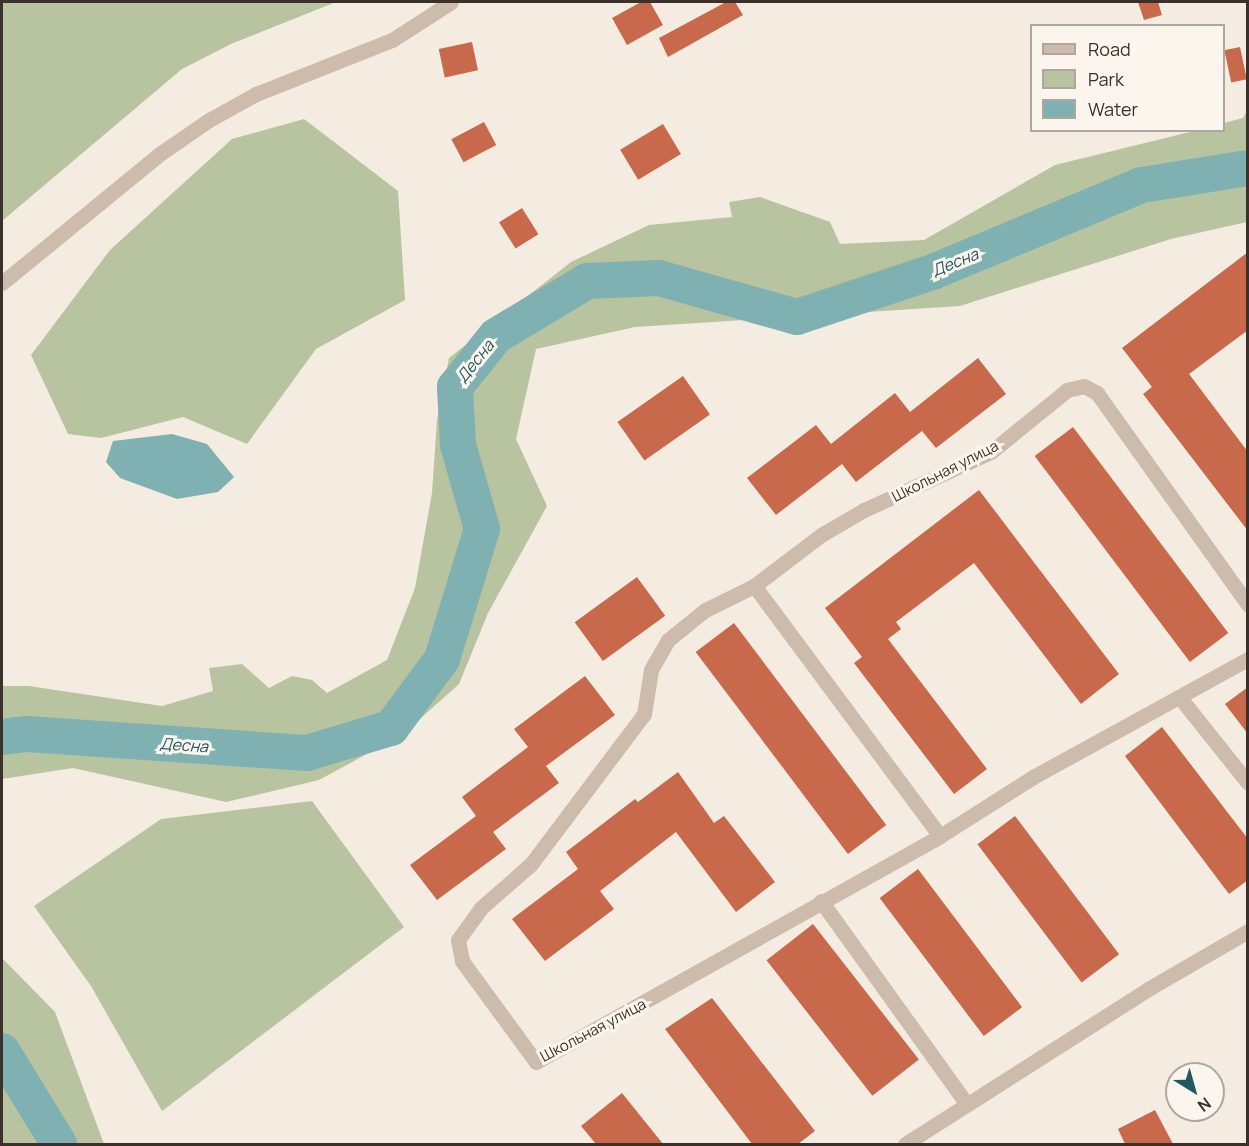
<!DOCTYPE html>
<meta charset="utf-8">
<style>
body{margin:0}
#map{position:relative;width:1249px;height:1146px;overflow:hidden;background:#f4ebe1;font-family:Manrope,sans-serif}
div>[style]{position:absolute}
.green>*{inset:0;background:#b8c4a0}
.water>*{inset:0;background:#7fb0b2}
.river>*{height:36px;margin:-18px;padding:0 18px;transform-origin:18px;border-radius:18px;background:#7fb0b2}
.building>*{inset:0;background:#c8694b;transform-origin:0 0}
.minor>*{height:15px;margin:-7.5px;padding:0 7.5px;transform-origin:7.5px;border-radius:7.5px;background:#cdbbac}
.tertiary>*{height:15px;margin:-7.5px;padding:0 7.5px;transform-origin:7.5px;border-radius:7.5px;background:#cdbbac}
span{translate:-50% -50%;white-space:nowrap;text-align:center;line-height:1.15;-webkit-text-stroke:6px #fbf5ee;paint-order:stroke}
.street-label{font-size:15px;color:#3b302b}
.water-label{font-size:16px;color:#1f5a5e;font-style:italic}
.frame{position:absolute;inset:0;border:3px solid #3b302b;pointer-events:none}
.legend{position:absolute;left:1030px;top:24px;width:195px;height:108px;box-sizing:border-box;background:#fbf5ee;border:2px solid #aea6a0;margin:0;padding:8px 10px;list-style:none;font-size:18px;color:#3b302b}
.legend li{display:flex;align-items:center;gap:12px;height:30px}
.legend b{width:30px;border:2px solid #aea6a0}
.north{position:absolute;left:1165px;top:1062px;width:60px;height:60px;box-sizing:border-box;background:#fbf5ee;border:2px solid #aea6a0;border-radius:50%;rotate:143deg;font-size:16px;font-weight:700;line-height:24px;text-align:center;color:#3b302b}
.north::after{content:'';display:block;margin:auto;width:21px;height:27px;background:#1f5a5e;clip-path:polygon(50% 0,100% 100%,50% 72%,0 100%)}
</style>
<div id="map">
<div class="green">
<i style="clip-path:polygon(2px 2px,336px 2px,231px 44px,182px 69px,2px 221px)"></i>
<i style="clip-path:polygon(1247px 111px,1247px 222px,1171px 239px,960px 306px,635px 327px,536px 349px,516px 439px,547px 506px,488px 613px,459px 684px,402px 735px,319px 780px,226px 802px,73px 768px,2px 779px,2px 686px,29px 686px,162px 706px,213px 691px,209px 668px,242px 664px,269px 688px,292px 676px,312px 680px,327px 693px,387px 660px,415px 588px,432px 493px,437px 420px,449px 358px,571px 262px,649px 225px,732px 217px,729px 202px,760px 197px,830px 222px,840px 244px,924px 240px,1055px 165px,1194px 131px,1224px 130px,1224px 123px,1243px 118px)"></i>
<i style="clip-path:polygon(304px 119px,398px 191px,405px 300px,316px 349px,247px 444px,183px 417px,101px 438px,68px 434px,31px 355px,110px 250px,232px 139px)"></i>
<i style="clip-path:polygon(312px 801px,404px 927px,162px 1111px,91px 986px,34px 906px,161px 819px)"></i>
<i style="clip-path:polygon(2px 958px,55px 1012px,104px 1144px,2px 1144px)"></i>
</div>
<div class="water">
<i style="clip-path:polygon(172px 434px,207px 444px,234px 477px,218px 492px,177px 499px,120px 478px,106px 462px,113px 441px)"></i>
</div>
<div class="river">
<i style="left:2px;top:737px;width:25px;rotate:-7deg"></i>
<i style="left:27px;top:734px;width:281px;rotate:3.9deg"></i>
<i style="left:307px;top:753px;width:88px;rotate:-16.6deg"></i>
<i style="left:391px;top:728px;width:86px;rotate:-53.5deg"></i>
<i style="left:442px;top:659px;width:136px;rotate:-72.9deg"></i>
<i style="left:482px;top:529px;width:87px;rotate:-105.9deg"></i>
<i style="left:458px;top:445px;width:58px;rotate:-93deg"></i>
<i style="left:455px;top:387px;width:65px;rotate:-51.2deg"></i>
<i style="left:496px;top:336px;width:106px;rotate:-31.1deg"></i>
<i style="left:587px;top:281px;width:72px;rotate:-2.4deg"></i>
<i style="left:659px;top:278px;width:143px;rotate:15.8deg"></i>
<i style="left:797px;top:317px;width:145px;rotate:-18.4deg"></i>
<i style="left:935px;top:271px;width:224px;rotate:-22.6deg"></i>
<i style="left:1142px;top:185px;width:107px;rotate:-9.1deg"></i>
<i style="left:2px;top:1051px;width:109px;rotate:58.5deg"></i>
</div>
<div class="building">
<i style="clip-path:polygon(641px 2px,650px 2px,663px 25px,627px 45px,612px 18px)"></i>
<i style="clip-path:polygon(726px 2px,735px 2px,743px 15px,668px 57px,659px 38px)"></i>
<i style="clip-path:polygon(1138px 2px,1158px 2px,1162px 15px,1144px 20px)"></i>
<i style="left:472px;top:42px;width:29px;height:34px;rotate:78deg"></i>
<i style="left:1240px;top:47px;width:33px;height:16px;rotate:78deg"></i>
<i style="left:484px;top:122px;width:26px;height:37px;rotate:62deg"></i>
<i style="left:663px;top:124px;width:35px;height:50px;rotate:59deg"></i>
<i style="left:522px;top:208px;width:31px;height:27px;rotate:58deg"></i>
<i style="clip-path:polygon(1248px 252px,1248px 330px,1189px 374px,1248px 452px,1248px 531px,1143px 394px,1152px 387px,1122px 348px)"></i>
<i style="clip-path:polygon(978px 358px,1006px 394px,936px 448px,922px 431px,856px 482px,842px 464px,776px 515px,747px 478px,816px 425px,831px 444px,895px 393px,910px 412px)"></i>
<i style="left:683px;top:376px;width:47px;height:80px;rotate:55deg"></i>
<i style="left:1073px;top:427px;width:258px;height:48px;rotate:53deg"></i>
<i style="clip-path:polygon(979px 490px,1119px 674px,1081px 704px,974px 563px,896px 622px,901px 629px,888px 639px,987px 769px,954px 794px,854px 663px,862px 657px,825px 608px)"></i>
<i style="left:637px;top:577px;width:48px;height:77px;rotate:54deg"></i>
<i style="left:734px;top:623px;width:253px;height:48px;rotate:53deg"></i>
<i style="clip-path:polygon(585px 676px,615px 715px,546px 766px,559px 783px,493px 832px,506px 849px,437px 900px,410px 865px,476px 816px,462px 797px,528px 747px,514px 729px)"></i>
<i style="clip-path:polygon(1248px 687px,1248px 734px,1225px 704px)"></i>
<i style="clip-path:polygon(1162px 727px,1248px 839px,1248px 880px,1229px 894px,1125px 756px)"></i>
<i style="clip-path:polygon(678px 772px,714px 823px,724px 816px,775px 882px,736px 912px,676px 832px,600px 891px,614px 909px,545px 961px,512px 919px,578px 869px,566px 852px,635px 799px,638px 802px)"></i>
<i style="left:1015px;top:816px;width:173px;height:47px;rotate:53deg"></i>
<i style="left:918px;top:869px;width:173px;height:48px;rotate:53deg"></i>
<i style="left:813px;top:924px;width:172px;height:59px;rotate:52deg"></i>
<i style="clip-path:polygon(712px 998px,815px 1131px,798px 1144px,752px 1144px,665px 1029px)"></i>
<i style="clip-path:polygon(622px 1093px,663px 1144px,596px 1144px,581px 1126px)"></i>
<i style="clip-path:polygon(1155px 1110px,1173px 1144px,1125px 1144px,1118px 1129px)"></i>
</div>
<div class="minor">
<i style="left:754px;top:586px;width:55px;rotate:153.9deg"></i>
<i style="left:705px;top:610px;width:48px;rotate:141deg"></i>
<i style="left:668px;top:640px;width:34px;rotate:120deg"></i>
<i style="left:651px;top:670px;width:45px;rotate:99deg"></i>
<i style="left:644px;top:714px;width:188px;rotate:127deg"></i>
<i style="left:531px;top:864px;width:67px;rotate:138.7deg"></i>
<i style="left:481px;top:908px;width:39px;rotate:126deg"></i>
<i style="left:458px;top:940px;width:21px;rotate:79deg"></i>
<i style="left:462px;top:961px;width:125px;rotate:53.8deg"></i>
<i style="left:536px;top:1062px;width:463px;rotate:-29.2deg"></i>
<i style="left:940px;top:836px;width:110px;rotate:-32.4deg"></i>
<i style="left:1033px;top:777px;width:245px;rotate:-28.8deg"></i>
<i style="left:1181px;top:699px;width:107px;rotate:51.4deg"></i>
<i style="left:940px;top:836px;width:312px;rotate:-126.6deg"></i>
<i style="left:754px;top:586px;width:84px;rotate:-37.3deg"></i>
<i style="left:821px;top:535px;width:50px;rotate:-30.2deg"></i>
<i style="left:864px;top:510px;width:141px;rotate:-24.7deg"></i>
<i style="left:992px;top:451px;width:97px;rotate:-39.1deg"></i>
<i style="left:1067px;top:390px;width:17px;rotate:-13deg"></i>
<i style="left:1084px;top:386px;width:15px;rotate:28deg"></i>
<i style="left:1097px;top:393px;width:260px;rotate:54.5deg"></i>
<i style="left:821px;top:901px;width:250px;rotate:54.3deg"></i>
<i style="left:905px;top:1144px;width:288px;rotate:-32.5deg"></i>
<i style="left:1148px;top:989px;width:116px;rotate:-30.1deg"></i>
</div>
<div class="tertiary">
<i style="left:2px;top:283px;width:205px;rotate:-39.3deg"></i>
<i style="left:161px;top:153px;width:58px;rotate:-34.5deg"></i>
<i style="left:209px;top:120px;width:54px;rotate:-29deg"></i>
<i style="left:256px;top:94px;width:146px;rotate:-21.7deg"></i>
<i style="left:392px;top:40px;width:70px;rotate:-32.8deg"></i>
</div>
<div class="street-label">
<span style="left:945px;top:471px;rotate:-27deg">Школьная улица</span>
<span style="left:593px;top:1030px;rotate:-28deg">Школьная улица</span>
</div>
<div class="water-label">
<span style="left:955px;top:262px;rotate:-22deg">Десна</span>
<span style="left:475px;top:361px;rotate:-51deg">Десна</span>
<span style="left:184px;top:745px;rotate:4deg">Десна</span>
</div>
<div class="frame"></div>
<ul class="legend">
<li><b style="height:8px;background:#cdbbac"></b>Road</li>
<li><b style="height:16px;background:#b8c4a0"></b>Park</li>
<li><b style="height:16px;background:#7fb0b2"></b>Water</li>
</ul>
<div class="north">N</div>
</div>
